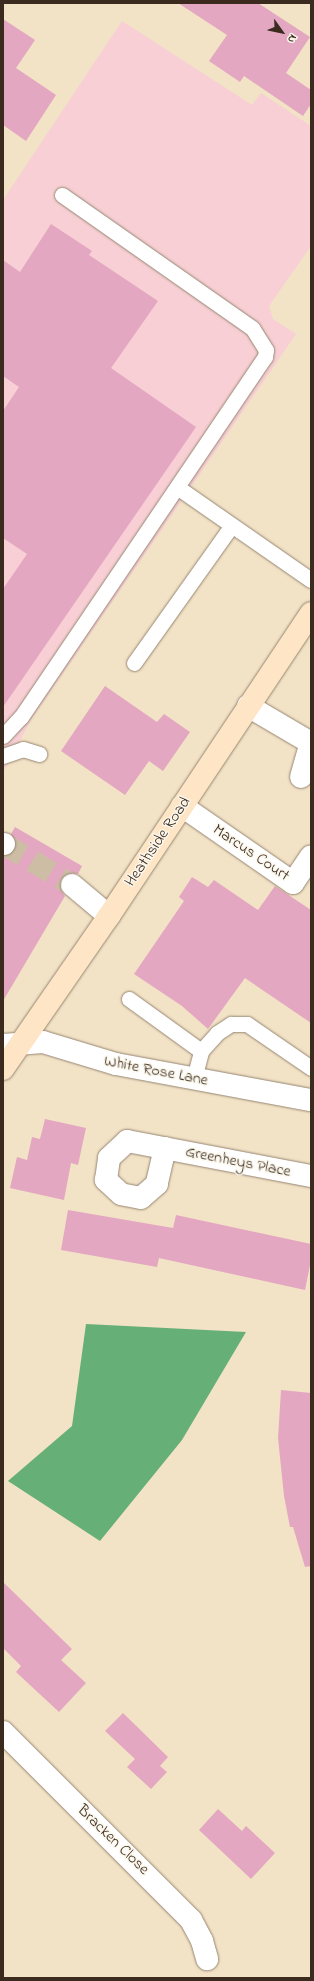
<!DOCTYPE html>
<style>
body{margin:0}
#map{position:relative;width:314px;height:1981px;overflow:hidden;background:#f2e2c6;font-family:"Indie Flower",sans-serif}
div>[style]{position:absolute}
.built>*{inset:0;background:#f7cfd4}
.forest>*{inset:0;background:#66b078}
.building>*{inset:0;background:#e4a7c1}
.street-tunnel>*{height:22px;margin-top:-11px;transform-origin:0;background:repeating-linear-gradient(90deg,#cdbda4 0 22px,transparent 0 33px)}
.roads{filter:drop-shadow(0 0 1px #968672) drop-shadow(0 0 1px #968672)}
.lane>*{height:15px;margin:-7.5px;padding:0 7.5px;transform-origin:7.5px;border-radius:7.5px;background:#fff}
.street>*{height:22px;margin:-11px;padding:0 11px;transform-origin:11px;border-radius:11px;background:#fff}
.secondary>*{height:22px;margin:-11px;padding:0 11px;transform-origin:11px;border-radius:11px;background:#fde5c5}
span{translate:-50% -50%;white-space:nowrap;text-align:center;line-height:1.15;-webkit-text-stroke:3px #fbf7ec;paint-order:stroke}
.street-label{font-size:16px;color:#3b2a1e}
.frame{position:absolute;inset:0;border:4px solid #3b2a1e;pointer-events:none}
.north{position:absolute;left:262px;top:12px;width:40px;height:40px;-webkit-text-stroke:3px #fbf7ec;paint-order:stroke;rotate:123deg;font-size:11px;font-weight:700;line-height:16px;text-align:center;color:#3b2a1e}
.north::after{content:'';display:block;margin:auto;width:14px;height:18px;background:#3b2a1e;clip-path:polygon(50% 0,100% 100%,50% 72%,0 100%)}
</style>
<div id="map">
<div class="built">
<i style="clip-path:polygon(122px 21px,252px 105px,261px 93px,311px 126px,311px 246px,269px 306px,273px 319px,296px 334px,31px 720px,3px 773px,3px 200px)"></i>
</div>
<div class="forest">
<i style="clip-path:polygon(86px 1324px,246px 1332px,182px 1440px,100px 1541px,8px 1481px,72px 1426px)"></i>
</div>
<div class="building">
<i style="clip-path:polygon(178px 3px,258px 3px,310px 37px,286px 73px,311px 90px,311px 104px,303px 116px,244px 76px,240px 82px,209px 61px,227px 35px)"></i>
<i style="clip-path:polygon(3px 19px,35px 40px,16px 68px,56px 95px,26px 141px,3px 125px)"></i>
<i style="clip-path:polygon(51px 224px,92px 251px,89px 255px,158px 301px,111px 368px,196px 427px,3px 707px,3px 589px,27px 554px,3px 538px,3px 411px,19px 387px,3px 376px,3px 260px,20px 272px)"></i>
<i style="clip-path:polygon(105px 686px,157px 722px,164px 714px,190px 732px,163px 771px,149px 761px,125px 795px,61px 751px)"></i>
<i style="clip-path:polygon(15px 827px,82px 866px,78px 874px,68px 873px,62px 877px,60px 889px,65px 896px,3px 1001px,3px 856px,15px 850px,16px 844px,11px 834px)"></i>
<i style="clip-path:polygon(192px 877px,208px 887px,214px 880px,258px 910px,275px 886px,311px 910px,311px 1023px,245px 978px,208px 1029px,182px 1006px,134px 974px,184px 901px,179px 897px)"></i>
<i style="clip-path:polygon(45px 1119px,86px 1128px,78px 1165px,71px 1163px,64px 1200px,10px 1188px,17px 1157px,27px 1160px,32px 1137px,40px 1139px)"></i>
<i style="clip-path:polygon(68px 1210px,173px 1228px,176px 1215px,311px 1244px,311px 1260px,305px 1290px,159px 1258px,157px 1267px,61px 1250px)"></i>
<i style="clip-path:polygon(281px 1390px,311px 1393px,311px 1566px,305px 1567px,293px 1527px,290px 1527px,284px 1496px,278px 1438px)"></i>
<i style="clip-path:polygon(3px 1582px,72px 1649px,61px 1660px,86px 1683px,59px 1712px,16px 1672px,21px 1666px,3px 1648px)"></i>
<i style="clip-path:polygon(123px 1713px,168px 1757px,160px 1766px,167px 1772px,151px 1789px,127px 1767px,135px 1759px,105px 1731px)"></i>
<i style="clip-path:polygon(218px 1809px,242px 1831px,246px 1826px,275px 1853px,251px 1879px,199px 1830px)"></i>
</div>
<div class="street-tunnel">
<i style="left:4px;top:844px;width:79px;rotate:31.1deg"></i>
</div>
<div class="roads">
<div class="lane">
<i style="left:177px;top:487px;width:163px;rotate:34.8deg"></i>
<i style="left:134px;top:663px;width:169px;rotate:-54.6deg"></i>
<i style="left:3px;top:736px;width:26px;rotate:-47deg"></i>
<i style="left:21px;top:717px;width:435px;rotate:-55.9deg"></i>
<i style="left:265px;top:357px;width:7px;rotate:-82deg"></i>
<i style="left:266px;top:350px;width:26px;rotate:-122deg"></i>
<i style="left:252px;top:328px;width:232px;rotate:-145deg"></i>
<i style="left:3px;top:756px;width:21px;rotate:-19deg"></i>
<i style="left:23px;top:749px;width:17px;rotate:17deg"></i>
<i style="left:129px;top:999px;width:89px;rotate:35.8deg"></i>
<i style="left:201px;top:1051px;width:24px;rotate:-48deg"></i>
<i style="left:217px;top:1033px;width:17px;rotate:-33deg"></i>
<i style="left:231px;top:1024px;width:16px"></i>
<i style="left:247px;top:1024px;width:78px;rotate:34.5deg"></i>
<i style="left:194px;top:1078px;width:28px;rotate:-75deg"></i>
</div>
<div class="street">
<i style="left:248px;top:706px;width:73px;rotate:30.4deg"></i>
<i style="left:301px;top:777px;width:35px;rotate:-74deg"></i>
<i style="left:182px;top:806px;width:135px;rotate:34.7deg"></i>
<i style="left:293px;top:883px;width:32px;rotate:-56deg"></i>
<i style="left:3px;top:844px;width:1px"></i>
<i style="left:72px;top:885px;width:48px;rotate:40deg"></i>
<i style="left:3px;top:1045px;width:40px;rotate:-4.3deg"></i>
<i style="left:43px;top:1042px;width:76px;rotate:16.8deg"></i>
<i style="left:116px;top:1064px;width:198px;rotate:10.5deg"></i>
<i style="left:165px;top:1148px;width:37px;rotate:103deg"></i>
<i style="left:157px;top:1184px;width:21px;rotate:139deg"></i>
<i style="left:141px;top:1198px;width:20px;rotate:-169deg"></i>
<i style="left:121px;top:1194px;width:21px;rotate:-137deg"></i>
<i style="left:106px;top:1180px;width:22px;rotate:-82deg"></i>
<i style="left:109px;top:1158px;width:25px;rotate:-43deg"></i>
<i style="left:127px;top:1141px;width:187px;rotate:10.8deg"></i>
<i style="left:3px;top:1732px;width:266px;rotate:45deg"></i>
<i style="left:191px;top:1920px;width:24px;rotate:62deg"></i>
<i style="left:202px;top:1941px;width:19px;rotate:74deg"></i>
</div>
<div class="secondary">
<i style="left:3px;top:1069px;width:186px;rotate:-55.3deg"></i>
<i style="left:109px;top:916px;width:364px;rotate:-56.3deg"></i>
</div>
</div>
<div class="street-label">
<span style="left:158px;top:842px;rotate:-56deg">Heathside Road</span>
<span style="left:251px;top:853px;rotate:34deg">Marcus Court</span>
<span style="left:156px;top:1071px;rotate:11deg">White Rose Lane</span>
<span style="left:238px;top:1162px;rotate:11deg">Greenheys Place</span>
<span style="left:113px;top:1840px;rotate:44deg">Bracken Close</span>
</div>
<div class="frame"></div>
<div class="north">N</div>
</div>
